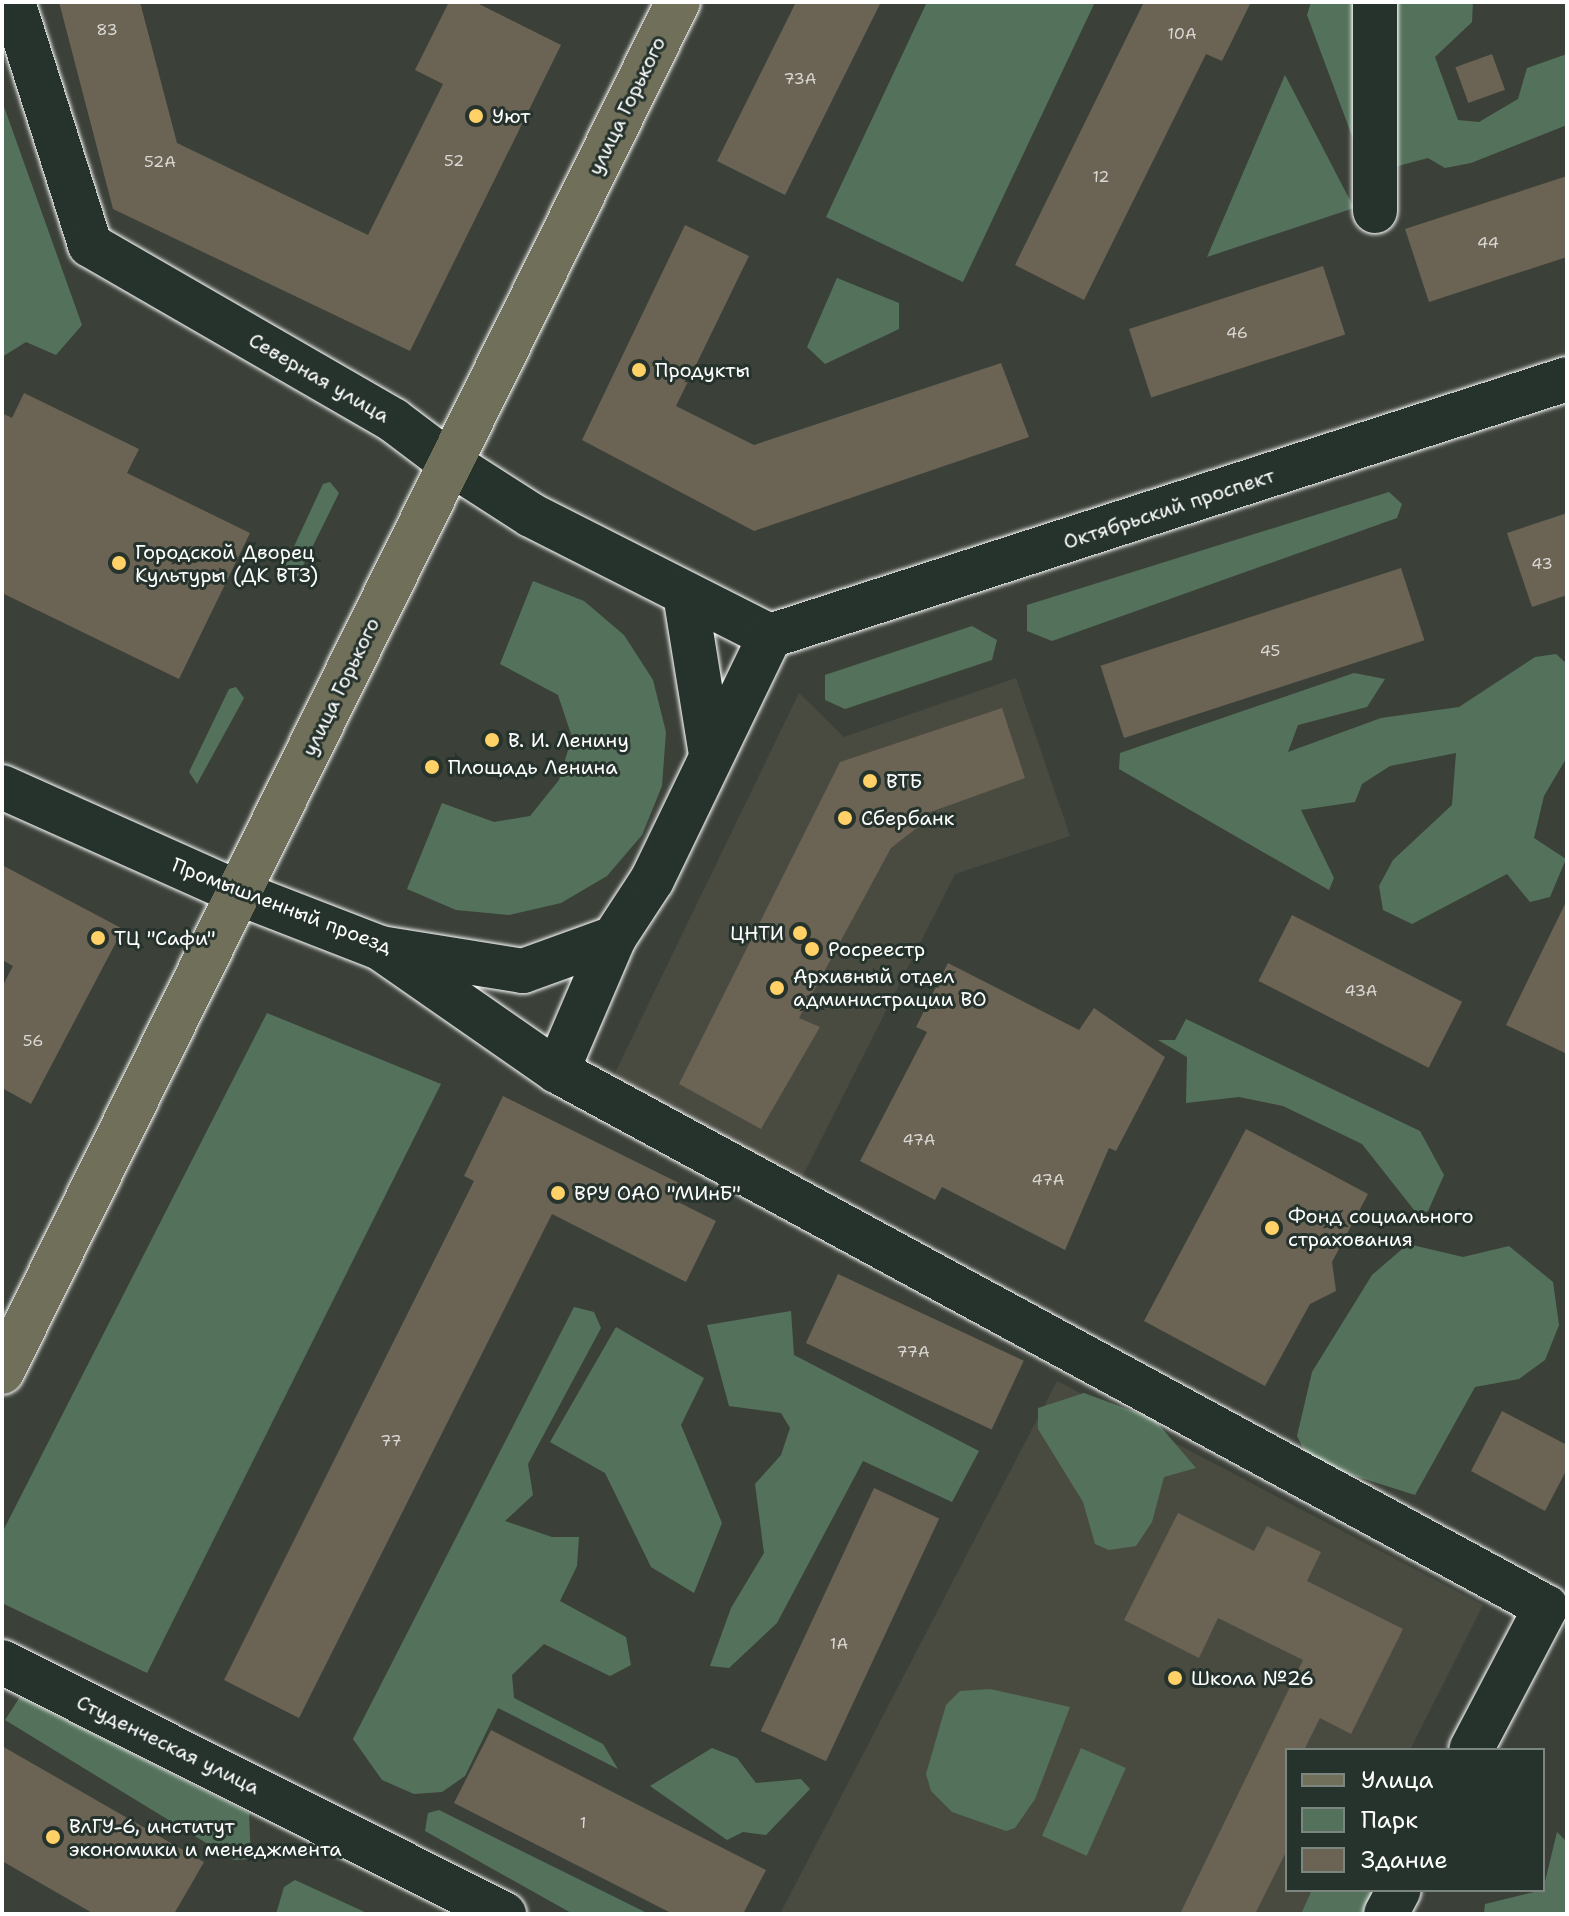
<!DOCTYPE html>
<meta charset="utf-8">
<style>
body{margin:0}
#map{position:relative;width:1569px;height:1916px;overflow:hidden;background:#3b4139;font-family:"Shantell Sans",sans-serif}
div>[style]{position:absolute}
.built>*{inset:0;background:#494b41}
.green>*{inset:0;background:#54725b;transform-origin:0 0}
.building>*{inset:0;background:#6b6354;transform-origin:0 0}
.roads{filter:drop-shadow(0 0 2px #fff) drop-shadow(0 0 2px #fff)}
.street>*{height:44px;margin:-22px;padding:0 22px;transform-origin:22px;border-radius:22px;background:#26332d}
.secondary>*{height:44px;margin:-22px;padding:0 22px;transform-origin:22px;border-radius:22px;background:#26332d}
.primary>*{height:44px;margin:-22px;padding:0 22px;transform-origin:22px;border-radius:22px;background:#706f59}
.dots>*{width:22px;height:22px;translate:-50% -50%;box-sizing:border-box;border:4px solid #26332d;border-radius:50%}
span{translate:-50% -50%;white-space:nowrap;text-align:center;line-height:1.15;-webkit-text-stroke:6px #26332d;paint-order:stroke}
.number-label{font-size:16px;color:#dad8d4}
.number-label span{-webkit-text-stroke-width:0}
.street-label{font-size:20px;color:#fff}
.poi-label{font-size:20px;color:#fff}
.left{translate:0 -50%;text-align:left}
.right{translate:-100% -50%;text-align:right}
.frame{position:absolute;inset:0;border:4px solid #fff;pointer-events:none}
.legend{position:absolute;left:1285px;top:1748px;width:260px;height:144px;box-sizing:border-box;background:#26332d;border:2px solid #7d8581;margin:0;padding:10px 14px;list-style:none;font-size:24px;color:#fff}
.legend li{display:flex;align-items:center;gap:16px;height:40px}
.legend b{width:40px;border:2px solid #7d8581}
</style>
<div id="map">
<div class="built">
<i style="clip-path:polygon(1016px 678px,1070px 836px,955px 874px,787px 1207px,599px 1106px,799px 693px,844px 737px)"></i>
<i style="clip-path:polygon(1057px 1381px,1483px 1605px,1410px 1750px,1287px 1750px,1287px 1890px,1339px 1890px,1327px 1914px,780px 1914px)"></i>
</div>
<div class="green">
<i style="clip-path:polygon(927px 2px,1095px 2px,963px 282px,826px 217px)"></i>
<i style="clip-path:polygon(1311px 2px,1473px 2px,1472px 22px,1435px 57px,1458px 120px,1479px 122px,1518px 99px,1527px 68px,1567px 54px,1567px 125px,1471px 163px,1445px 168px,1428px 158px,1379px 171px,1361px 160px,1307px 15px)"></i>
<i style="clip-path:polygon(1285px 75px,1354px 208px,1207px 257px)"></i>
<i style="clip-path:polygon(2px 101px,82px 325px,56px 355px,26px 342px,2px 357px)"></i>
<i style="clip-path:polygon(837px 278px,899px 303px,899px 329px,825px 364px,807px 347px)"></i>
<i style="clip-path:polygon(330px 482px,339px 493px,298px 576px,291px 579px,284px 568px,323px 484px)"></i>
<i style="clip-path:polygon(1389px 492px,1402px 504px,1397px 518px,1052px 641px,1027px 631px,1027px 605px)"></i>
<i style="clip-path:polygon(533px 581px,584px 601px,624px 635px,653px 680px,666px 732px,662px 786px,642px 835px,607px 876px,561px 903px,509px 915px,456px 910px,407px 889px,442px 803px,494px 822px,530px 816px,559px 780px,572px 737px,558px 695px,500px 664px)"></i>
<i style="clip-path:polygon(972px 626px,997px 640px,992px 660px,845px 709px,825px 700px,825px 675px)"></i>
<i style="clip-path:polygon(1556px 654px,1567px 664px,1567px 757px,1544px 796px,1534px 838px,1566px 859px,1550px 897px,1530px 902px,1507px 874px,1412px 924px,1383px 910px,1379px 886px,1393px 860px,1452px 805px,1456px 753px,1390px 766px,1362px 784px,1355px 802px,1301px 810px,1334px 878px,1329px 890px,1119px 769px,1120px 753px,1354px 673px,1385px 679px,1367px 707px,1298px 725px,1288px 752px,1381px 718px,1459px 707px,1535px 657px)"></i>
<i style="clip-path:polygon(236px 687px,244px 698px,197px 784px,189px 772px,229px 689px)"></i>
<i style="clip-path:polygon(267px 1013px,441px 1084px,147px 1673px,2px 1603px,2px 1533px)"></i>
<i style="clip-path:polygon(1186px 1019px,1420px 1131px,1444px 1175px,1428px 1211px,1418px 1215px,1362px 1144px,1283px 1106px,1239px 1097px,1186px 1103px,1187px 1057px,1158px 1040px,1175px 1040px)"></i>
<i style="clip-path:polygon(1408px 1244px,1463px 1257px,1509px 1246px,1553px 1282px,1559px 1325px,1545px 1360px,1519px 1379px,1475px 1387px,1415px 1495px,1336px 1470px,1305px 1452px,1297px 1436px,1312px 1372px,1372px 1275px)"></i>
<i style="clip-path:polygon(574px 1307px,594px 1312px,601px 1328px,528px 1464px,533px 1495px,505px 1521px,552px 1537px,579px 1537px,577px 1566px,560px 1601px,626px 1637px,631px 1665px,610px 1676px,544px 1644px,512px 1675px,514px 1698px,603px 1744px,618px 1769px,498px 1708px,465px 1776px,442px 1792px,414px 1794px,382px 1780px,353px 1739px)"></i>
<i style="clip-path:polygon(791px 1311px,794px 1355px,979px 1451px,952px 1502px,863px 1461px,777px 1623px,729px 1668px,710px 1666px,731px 1608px,764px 1553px,755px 1484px,781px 1455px,790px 1428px,781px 1413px,729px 1406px,707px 1325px)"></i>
<i style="clip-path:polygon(616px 1327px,704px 1378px,681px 1425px,722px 1523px,694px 1593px,651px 1567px,605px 1473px,550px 1442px)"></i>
<i style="clip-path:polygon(1084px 1393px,1154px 1419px,1196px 1468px,1164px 1477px,1152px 1522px,1136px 1546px,1109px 1550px,1095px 1544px,1083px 1502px,1038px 1429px,1038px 1408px)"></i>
<i style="clip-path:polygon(990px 1689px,1070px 1707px,1035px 1799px,1015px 1828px,1006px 1831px,952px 1812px,931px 1791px,926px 1774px,946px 1705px,960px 1691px)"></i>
<i style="clip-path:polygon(20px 1697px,249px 1813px,251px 1859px,234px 1860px,5px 1720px)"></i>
<i style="clip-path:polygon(712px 1748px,737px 1758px,756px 1783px,801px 1779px,810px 1789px,766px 1835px,743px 1832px,727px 1840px,650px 1786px)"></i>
<i style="left:1081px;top:1748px;width:49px;height:96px;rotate:24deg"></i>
<i style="clip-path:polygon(439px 1810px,649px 1914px,573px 1914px,425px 1831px,428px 1813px)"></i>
<i style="clip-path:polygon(1557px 1832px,1567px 1842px,1567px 1914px,1484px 1914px,1485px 1904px,1543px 1890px)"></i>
<i style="clip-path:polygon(295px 1880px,369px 1914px,276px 1914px,284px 1887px)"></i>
<i style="clip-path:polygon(1312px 1890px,1382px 1890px,1376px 1914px,1301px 1914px)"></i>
</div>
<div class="building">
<i style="clip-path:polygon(59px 2px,140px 2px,177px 143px,368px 235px,443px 84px,415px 70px,449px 2px,475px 2px,561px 45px,410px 351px,113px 209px)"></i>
<i style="clip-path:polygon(796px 2px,881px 2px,785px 195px,717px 161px)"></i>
<i style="clip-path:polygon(1144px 2px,1251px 2px,1222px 61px,1206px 54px,1084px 300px,1015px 265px)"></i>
<i style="left:1492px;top:54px;width:38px;height:39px;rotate:70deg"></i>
<i style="clip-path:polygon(1567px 176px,1567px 257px,1429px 302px,1405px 229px)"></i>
<i style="clip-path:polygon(685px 225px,749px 256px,676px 406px,754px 445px,1001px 363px,1029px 437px,754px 531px,582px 440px)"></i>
<i style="left:1323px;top:266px;width:72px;height:204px;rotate:72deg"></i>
<i style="clip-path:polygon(24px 393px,139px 449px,127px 473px,250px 533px,179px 679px,2px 593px,2px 413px,12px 418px)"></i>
<i style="clip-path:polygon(1567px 513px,1567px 595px,1532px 607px,1507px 533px)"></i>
<i style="left:1401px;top:568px;width:76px;height:316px;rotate:72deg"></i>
<i style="clip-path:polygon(1002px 708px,1025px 778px,914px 818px,918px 827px,891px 848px,799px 1018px,820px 1027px,761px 1129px,679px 1084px,840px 762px)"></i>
<i style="clip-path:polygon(2px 865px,123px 929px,31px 1104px,2px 1088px,2px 987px,13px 966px,2px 960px)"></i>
<i style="clip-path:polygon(1567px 900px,1567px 1054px,1506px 1025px)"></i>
<i style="left:1292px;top:915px;width:191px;height:74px;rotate:27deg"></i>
<i style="clip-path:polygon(948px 963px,1079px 1030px,1094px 1008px,1165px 1057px,1116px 1151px,1109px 1148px,1065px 1250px,942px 1187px,935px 1200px,860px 1161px,927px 1032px,916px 1027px)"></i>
<i style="clip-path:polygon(503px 1096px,681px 1184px,674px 1200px,716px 1221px,686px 1282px,552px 1214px,299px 1718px,224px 1680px,474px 1181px,464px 1176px)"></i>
<i style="clip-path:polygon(1246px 1129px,1368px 1194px,1332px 1262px,1336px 1291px,1310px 1304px,1265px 1386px,1144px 1321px)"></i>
<i style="left:838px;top:1274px;width:205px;height:76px;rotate:25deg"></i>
<i style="clip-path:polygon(1502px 1411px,1567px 1445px,1567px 1469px,1545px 1511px,1471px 1471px)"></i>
<i style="left:874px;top:1488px;width:72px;height:268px;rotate:25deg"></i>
<i style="clip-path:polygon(1178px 1513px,1254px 1551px,1267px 1526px,1321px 1552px,1307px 1581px,1403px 1629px,1351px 1734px,1320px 1718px,1304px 1750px,1287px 1750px,1287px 1850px,1255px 1914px,1180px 1914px,1303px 1660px,1218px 1618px,1199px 1658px,1124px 1620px)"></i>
<i style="clip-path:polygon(491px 1730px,766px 1870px,743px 1914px,673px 1914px,454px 1803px)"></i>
<i style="clip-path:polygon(2px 1746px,204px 1862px,174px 1914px,94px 1914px,2px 1861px)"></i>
</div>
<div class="roads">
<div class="street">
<i style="left:13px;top:2px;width:255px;rotate:72.4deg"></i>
<i style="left:90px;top:245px;width:350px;rotate:30deg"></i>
<i style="left:393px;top:420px;width:71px;rotate:37deg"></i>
<i style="left:1375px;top:211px;width:209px;rotate:-90deg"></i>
<i style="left:2px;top:787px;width:262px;rotate:24.1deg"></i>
<i style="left:380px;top:948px;width:216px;rotate:34.8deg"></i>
<i style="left:557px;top:1071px;width:1125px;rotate:28.46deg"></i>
<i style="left:1546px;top:1607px;width:161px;rotate:117.7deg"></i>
<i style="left:557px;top:1071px;width:145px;rotate:-66.8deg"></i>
<i style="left:2px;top:1662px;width:562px;rotate:26.66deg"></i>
<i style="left:1386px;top:1914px;width:27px;rotate:-62deg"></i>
</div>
<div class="secondary">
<i style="left:450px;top:463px;width:96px;rotate:32.7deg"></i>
<i style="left:531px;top:515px;width:268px;rotate:26.9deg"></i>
<i style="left:685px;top:594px;width:157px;rotate:80.8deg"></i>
<i style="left:770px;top:636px;width:837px;rotate:-17.87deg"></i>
<i style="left:241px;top:894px;width:149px;rotate:21.2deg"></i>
<i style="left:380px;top:948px;width:145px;rotate:9.1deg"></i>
<i style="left:523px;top:971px;width:97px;rotate:-19.9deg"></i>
<i style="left:614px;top:938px;width:69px;rotate:-56.8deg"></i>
<i style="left:652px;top:880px;width:271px;rotate:-64.2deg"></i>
</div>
<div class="primary">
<i style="left:2px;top:1372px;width:1528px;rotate:-63.74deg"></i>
</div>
</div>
<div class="dots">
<i style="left:476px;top:116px;background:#ffd166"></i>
<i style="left:639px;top:370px;background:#ffd166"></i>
<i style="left:119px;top:563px;background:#ffd166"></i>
<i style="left:492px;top:740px;background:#ffd166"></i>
<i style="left:432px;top:767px;background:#ffd166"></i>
<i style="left:870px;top:781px;background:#ffd166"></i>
<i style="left:845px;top:818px;background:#ffd166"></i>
<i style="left:800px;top:933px;background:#ffd166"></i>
<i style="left:98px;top:938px;background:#ffd166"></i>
<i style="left:812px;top:949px;background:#ffd166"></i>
<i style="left:777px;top:988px;background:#ffd166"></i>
<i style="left:558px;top:1193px;background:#ffd166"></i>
<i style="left:1272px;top:1228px;background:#ffd166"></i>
<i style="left:1175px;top:1678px;background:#ffd166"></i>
<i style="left:53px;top:1837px;background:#ffd166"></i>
</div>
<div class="number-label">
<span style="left:107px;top:30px">83</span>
<span style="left:1182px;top:34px">10А</span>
<span style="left:800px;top:79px">73А</span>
<span style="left:454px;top:161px">52</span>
<span style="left:160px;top:162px">52А</span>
<span style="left:1101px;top:177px">12</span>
<span style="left:1488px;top:243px">44</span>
<span style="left:1237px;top:333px">46</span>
<span style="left:1542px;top:564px">43</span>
<span style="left:1270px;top:651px">45</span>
<span style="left:1361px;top:991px">43А</span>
<span style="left:33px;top:1041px">56</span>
<span style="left:919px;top:1140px">47А</span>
<span style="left:1048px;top:1180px">47А</span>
<span style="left:913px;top:1352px">77А</span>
<span style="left:391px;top:1441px">77</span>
<span style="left:839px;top:1644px">1А</span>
<span style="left:583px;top:1823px">1</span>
</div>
<div class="street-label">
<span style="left:627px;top:106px;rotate:-64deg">улица Горького</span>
<span style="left:319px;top:378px;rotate:30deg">Северная улица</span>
<span style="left:1169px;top:509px;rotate:-18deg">Октябрьский проспект</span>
<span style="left:341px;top:687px;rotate:-64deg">улица Горького</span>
<span style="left:282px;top:906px;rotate:21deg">Промышленный проезд</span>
<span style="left:168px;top:1745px;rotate:26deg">Студенческая улица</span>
</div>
<div class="poi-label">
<span class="left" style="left:492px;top:116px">Уют</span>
<span class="left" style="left:655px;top:370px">Продукты</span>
<span class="left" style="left:135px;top:564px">Городской Дворец<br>Культуры (ДК ВТЗ)</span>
<span class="left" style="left:508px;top:740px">В. И. Ленину</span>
<span class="left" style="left:448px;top:767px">Площадь Ленина</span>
<span class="left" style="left:886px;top:781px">ВТБ</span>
<span class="left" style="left:861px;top:818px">Сбербанк</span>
<span class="right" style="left:784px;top:933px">ЦНТИ</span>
<span class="left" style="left:114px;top:938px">ТЦ "Сафи"</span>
<span class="left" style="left:828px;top:949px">Росреестр</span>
<span class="left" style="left:793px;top:988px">Архивный отдел<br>администрации ВО</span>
<span class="left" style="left:574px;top:1193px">ВРУ ОАО "МИнБ"</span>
<span class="left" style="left:1288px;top:1228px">Фонд социального<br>страхования</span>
<span class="left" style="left:1191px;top:1678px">Школа №26</span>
<span class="left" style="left:69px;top:1838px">ВлГУ-6, институт<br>экономики и менеджмента</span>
</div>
<div class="frame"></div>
<ul class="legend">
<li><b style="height:10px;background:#706f59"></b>Улица</li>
<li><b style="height:22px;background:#54725b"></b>Парк</li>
<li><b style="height:22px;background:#6b6354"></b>Здание</li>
</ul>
</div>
